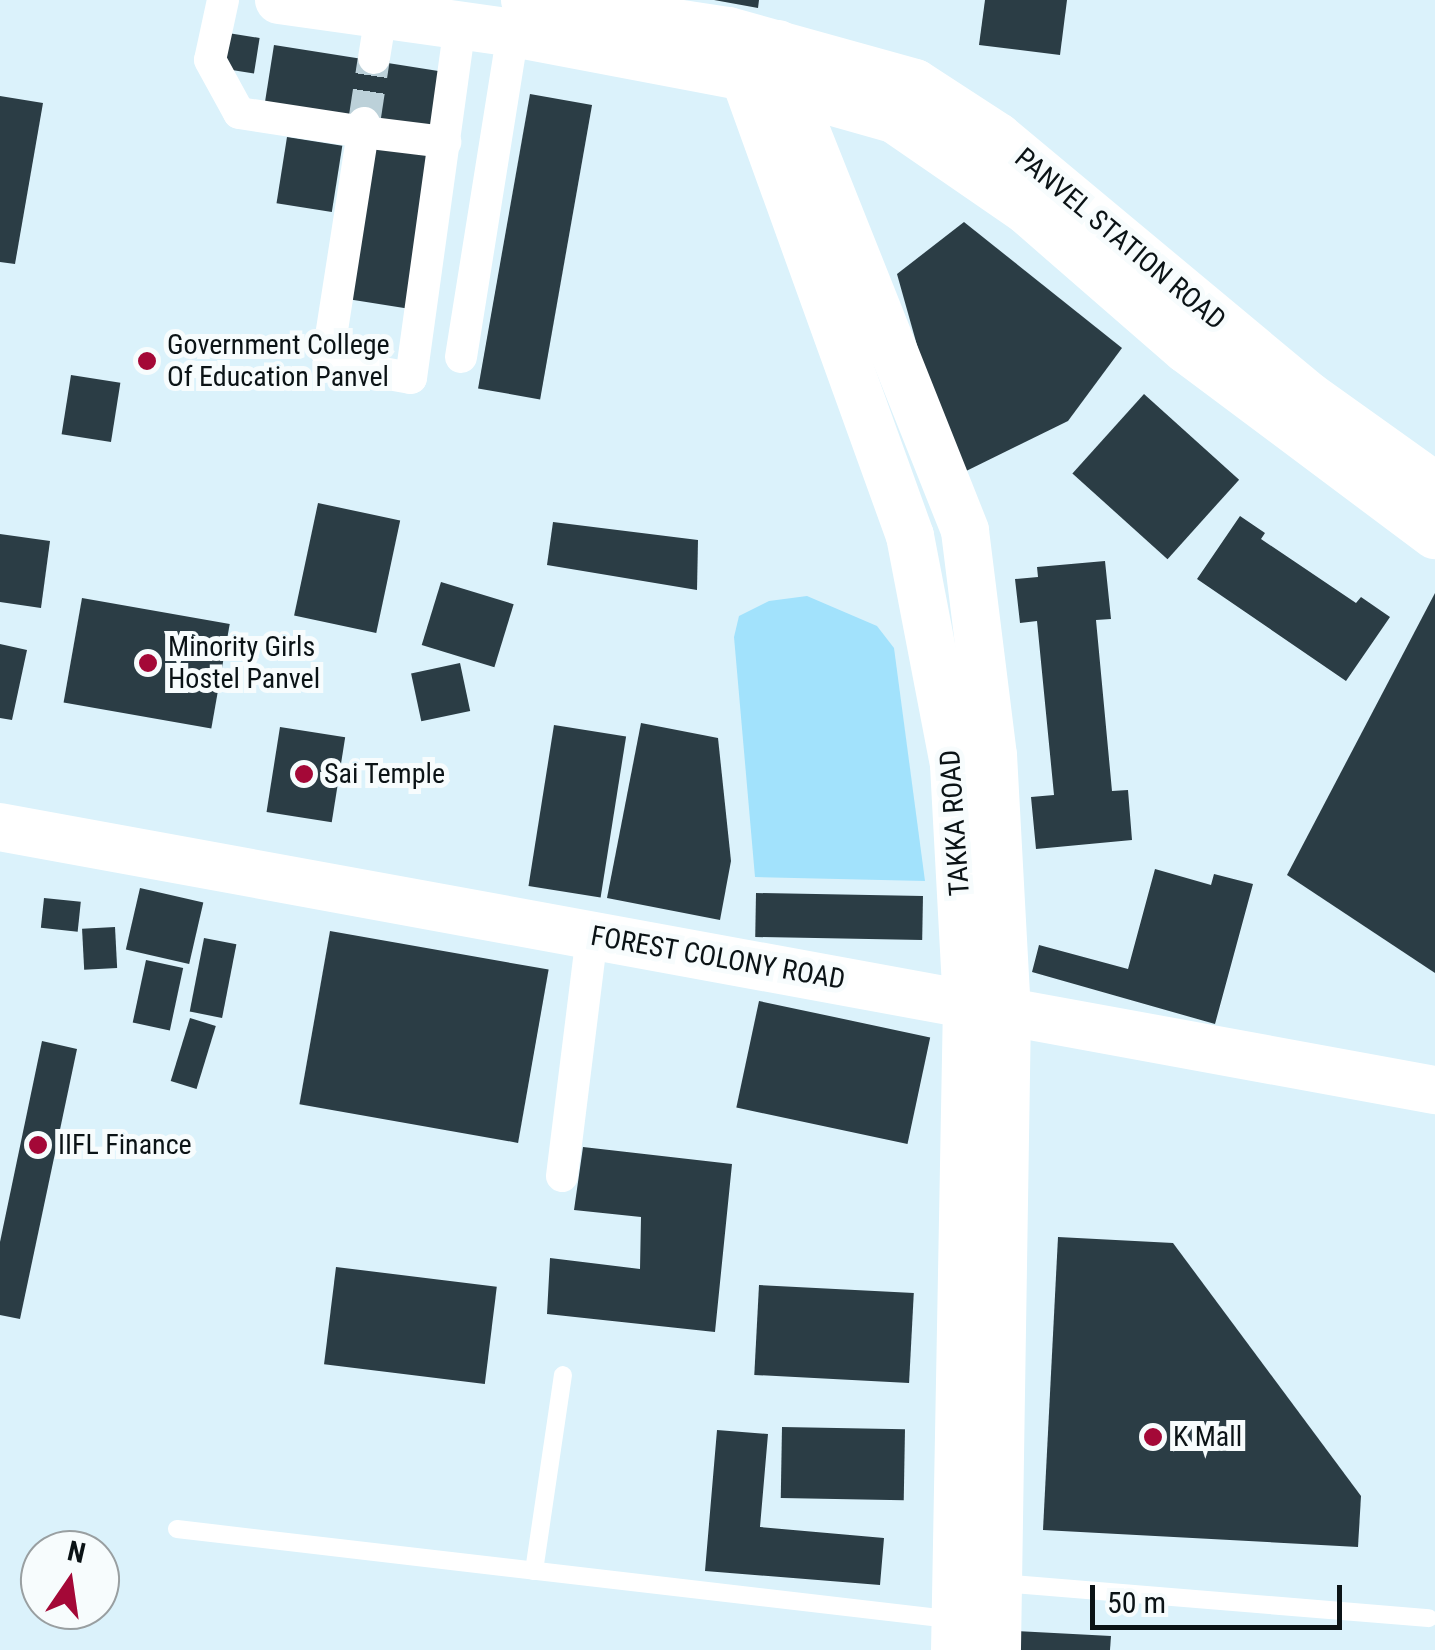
<!DOCTYPE html>
<style>
body{margin:0}
#map{position:relative;width:1435px;height:1650px;overflow:hidden;background:#dbf2fb;font-family:"Roboto Condensed",sans-serif}
div>[style]{position:absolute}
.green>*{inset:0;background:#a2e2fc}
.building>*{inset:0;background:#2b3d45;transform-origin:0 0}
.street-tunnel>*{height:32px;margin-top:-16px;transform-origin:0;background:repeating-linear-gradient(90deg,#bcd1d9 0 32px,transparent 0 48px)}
.lane>*{height:18px;margin:-9px;padding:0 9px;transform-origin:9px;border-radius:9px;background:#fff}
.street>*{height:32px;margin:-16px;padding:0 16px;transform-origin:16px;border-radius:16px;background:#fff}
.secondary>*{height:48px;margin:-24px;padding:0 24px;transform-origin:24px;border-radius:24px;background:#fff}
.dots>*{width:28px;height:28px;translate:-50% -50%;box-sizing:border-box;border:5px solid #f7fcfd;border-radius:50%}
span{translate:-50% -50%;white-space:nowrap;text-align:center;line-height:1.15;-webkit-text-stroke:10px #f7fcfd;paint-order:stroke}
.street-label{font-size:28px;color:#0b1316}
.poi-label{font-size:28px;color:#0b1316}
.left{translate:0 -50%;text-align:left}
.north{position:absolute;left:20px;top:1530px;width:100px;height:100px;box-sizing:border-box;background:#f7fcfd;border:2px solid #999fa1;border-radius:50%;rotate:13deg;font-size:28px;font-weight:700;line-height:40px;text-align:center;color:#0b1316}
.north::after{content:'';display:block;margin:auto;width:35px;height:45px;background:#a40837;clip-path:polygon(50% 0,100% 100%,50% 72%,0 100%)}
.scale{position:absolute;left:1090px;top:1585px;width:252px;height:45px;box-sizing:border-box;border:5px solid #0b1316;border-top:0;padding-left:12px;font-size:30px;line-height:35px;white-space:nowrap;color:#0b1316;-webkit-text-stroke:8px #f7fcfd;paint-order:stroke}
</style>
<div id="map">
<div class="green">
<i style="clip-path:polygon(807px 596px,877px 626px,894px 648px,925px 881px,755px 877px,734px 637px,739px 616px,769px 601px)"></i>
</div>
<div class="building">
<i style="clip-path:polygon(714px 0,759px 0,758px 8px)"></i>
<i style="clip-path:polygon(985px 0,1067px 0,1060px 55px,979px 45px)"></i>
<i style="left:228px;top:33px;width:32px;height:36px;rotate:9deg"></i>
<i style="left:274px;top:45px;width:168px;height:61px;rotate:9deg"></i>
<i style="left:530px;top:94px;width:63px;height:299px;rotate:10deg"></i>
<i style="clip-path:polygon(0 96px,43px 103px,15px 264px,0 262px)"></i>
<i style="left:287px;top:137px;width:56px;height:67px;rotate:9deg"></i>
<i style="left:373px;top:137px;width:67px;height:164px;rotate:9deg"></i>
<i style="clip-path:polygon(964px 222px,1122px 348px,1068px 421px,954px 477px,897px 274px)"></i>
<i style="left:71px;top:375px;width:50px;height:60px;rotate:9deg"></i>
<i style="left:1144px;top:394px;width:128px;height:107px;rotate:42deg"></i>
<i style="left:318px;top:503px;width:84px;height:115px;rotate:12deg"></i>
<i style="clip-path:polygon(1240px 516px,1265px 533px,1261px 539px,1356px 603px,1361px 597px,1390px 617px,1346px 681px,1197px 579px)"></i>
<i style="clip-path:polygon(553px 522px,698px 540px,697px 590px,547px 565px)"></i>
<i style="clip-path:polygon(0 534px,50px 541px,41px 608px,0 602px)"></i>
<i style="clip-path:polygon(1105px 561px,1111px 619px,1096px 620px,1112px 791px,1128px 790px,1132px 840px,1036px 849px,1031px 797px,1054px 795px,1037px 621px,1020px 623px,1015px 579px,1038px 577px,1037px 567px)"></i>
<i style="left:441px;top:582px;width:76px;height:66px;rotate:17deg"></i>
<i style="clip-path:polygon(1435px 593px,1435px 973px,1287px 875px)"></i>
<i style="left:82px;top:598px;width:150px;height:106px;rotate:10deg"></i>
<i style="clip-path:polygon(0 644px,27px 650px,12px 720px,0 718px)"></i>
<i style="left:460px;top:663px;width:49px;height:50px;rotate:78deg"></i>
<i style="clip-path:polygon(641px 723px,718px 738px,731px 861px,720px 920px,607px 898px)"></i>
<i style="left:554px;top:725px;width:73px;height:163px;rotate:9deg"></i>
<i style="left:280px;top:727px;width:66px;height:86px;rotate:9deg"></i>
<i style="clip-path:polygon(1155px 869px,1211px 885px,1214px 874px,1253px 884px,1215px 1024px,1032px 972px,1039px 945px,1128px 969px)"></i>
<i style="left:140px;top:888px;width:65px;height:63px;rotate:13deg"></i>
<i style="left:756px;top:893px;width:167px;height:44px;rotate:1deg"></i>
<i style="left:44px;top:898px;width:37px;height:30px;rotate:6deg"></i>
<i style="left:115px;top:927px;width:41px;height:33px;rotate:87deg"></i>
<i style="left:330px;top:931px;width:222px;height:176px;rotate:10deg"></i>
<i style="left:204px;top:938px;width:33px;height:75px;rotate:11deg"></i>
<i style="left:146px;top:960px;width:38px;height:64px;rotate:12deg"></i>
<i style="left:759px;top:1001px;width:175px;height:109px;rotate:12deg"></i>
<i style="left:190px;top:1018px;width:27px;height:66px;rotate:17deg"></i>
<i style="clip-path:polygon(42px 1041px,77px 1049px,20px 1319px,0 1315px,0 1242px)"></i>
<i style="clip-path:polygon(583px 1147px,732px 1164px,715px 1332px,547px 1314px,550px 1258px,640px 1269px,641px 1217px,574px 1210px)"></i>
<i style="clip-path:polygon(1058px 1237px,1173px 1243px,1361px 1496px,1358px 1547px,1043px 1530px)"></i>
<i style="left:336px;top:1267px;width:162px;height:98px;rotate:7deg"></i>
<i style="left:759px;top:1285px;width:155px;height:90px;rotate:3deg"></i>
<i style="left:782px;top:1427px;width:123px;height:71px;rotate:1deg"></i>
<i style="clip-path:polygon(717px 1430px,768px 1434px,760px 1527px,884px 1538px,880px 1585px,705px 1571px)"></i>
<i style="clip-path:polygon(1014px 1631px,1111px 1636px,1110px 1650px,1013px 1650px)"></i>
</div>
<div class="street-tunnel">
<i style="left:364px;top:123px;width:66px;rotate:-81.3deg"></i>
</div>
<div class="lane">
<i style="left:177px;top:1529px;width:784px;rotate:6.66deg"></i>
<i style="left:534px;top:1571px;width:198px;rotate:-81.6deg"></i>
<i style="left:1001px;top:1583px;width:429px;rotate:4.7deg"></i>
</div>
<div class="street">
<i style="left:223px;top:0;width:61px;rotate:102.2deg"></i>
<i style="left:210px;top:60px;width:60px;rotate:61.3deg"></i>
<i style="left:239px;top:113px;width:125px;rotate:8.7deg"></i>
<i style="left:363px;top:132px;width:226px;rotate:98.9deg"></i>
<i style="left:328px;top:355px;width:14px;rotate:45deg"></i>
<i style="left:338px;top:365px;width:74px;rotate:10.1deg"></i>
<i style="left:411px;top:378px;width:356px;rotate:-82.1deg"></i>
<i style="left:374px;top:58px;width:44px;rotate:-80.8deg"></i>
<i style="left:364px;top:123px;width:9px;rotate:96deg"></i>
<i style="left:363px;top:132px;width:83px;rotate:7deg"></i>
<i style="left:461px;top:357px;width:328px;rotate:-80.9deg"></i>
<i style="left:562px;top:1176px;width:243px;rotate:-82.9deg"></i>
</div>
<div class="secondary">
<i style="left:279px;top:0;width:236px;rotate:8deg"></i>
<i style="left:513px;top:33px;width:232px;rotate:10.7deg"></i>
<i style="left:741px;top:76px;width:159px;rotate:15.7deg"></i>
<i style="left:894px;top:119px;width:160px;rotate:34.6deg"></i>
<i style="left:1026px;top:210px;width:212px;rotate:41deg"></i>
<i style="left:1186px;top:349px;width:311px;rotate:36.8deg"></i>
<i style="left:525px;top:0;width:205px;rotate:8.7deg"></i>
<i style="left:728px;top:31px;width:194px;rotate:15.5deg"></i>
<i style="left:915px;top:83px;width:99px;rotate:33deg"></i>
<i style="left:998px;top:137px;width:405px;rotate:39.8deg"></i>
<i style="left:1309px;top:396px;width:155px;rotate:35.5deg"></i>
<i style="left:728px;top:31px;width:537px;rotate:70.18deg"></i>
<i style="left:910px;top:536px;width:233px;rotate:79.1deg"></i>
<i style="left:954px;top:765px;width:238px;rotate:86.9deg"></i>
<i style="left:967px;top:1003px;width:647px;rotate:91.06deg"></i>
<i style="left:778px;top:44px;width:51px;rotate:75.1deg"></i>
<i style="left:791px;top:93px;width:471px;rotate:68.3deg"></i>
<i style="left:965px;top:531px;width:226px;rotate:82.9deg"></i>
<i style="left:993px;top:755px;width:256px;rotate:86.9deg"></i>
<i style="left:1007px;top:1011px;width:639px;rotate:90.9deg"></i>
<i style="left:0;top:827px;width:1459px;rotate:10.39deg"></i>
</div>
<div class="dots">
<i style="left:147px;top:361px;background:#a40837"></i>
<i style="left:148px;top:663px;background:#a40837"></i>
<i style="left:304px;top:774px;background:#a40837"></i>
<i style="left:38px;top:1145px;background:#a40837"></i>
<i style="left:1153px;top:1437px;background:#a40837"></i>
</div>
<div class="street-label">
<span style="left:1120px;top:239px;rotate:40deg">PANVEL STATION ROAD</span>
<span style="left:955px;top:823px;rotate:-94deg">TAKKA ROAD</span>
<span style="left:718px;top:958px;rotate:10deg">FOREST COLONY ROAD</span>
</div>
<div class="poi-label">
<span class="left" style="left:167px;top:361px">Government College<br>Of Education Panvel</span>
<span class="left" style="left:168px;top:663px">Minority Girls<br>Hostel Panvel</span>
<span class="left" style="left:324px;top:774px">Sai Temple</span>
<span class="left" style="left:58px;top:1145px">IIFL Finance</span>
<span class="left" style="left:1173px;top:1437px">K Mall</span>
</div>
<div class="north">N</div>
<div class="scale">50 m</div>
</div>
